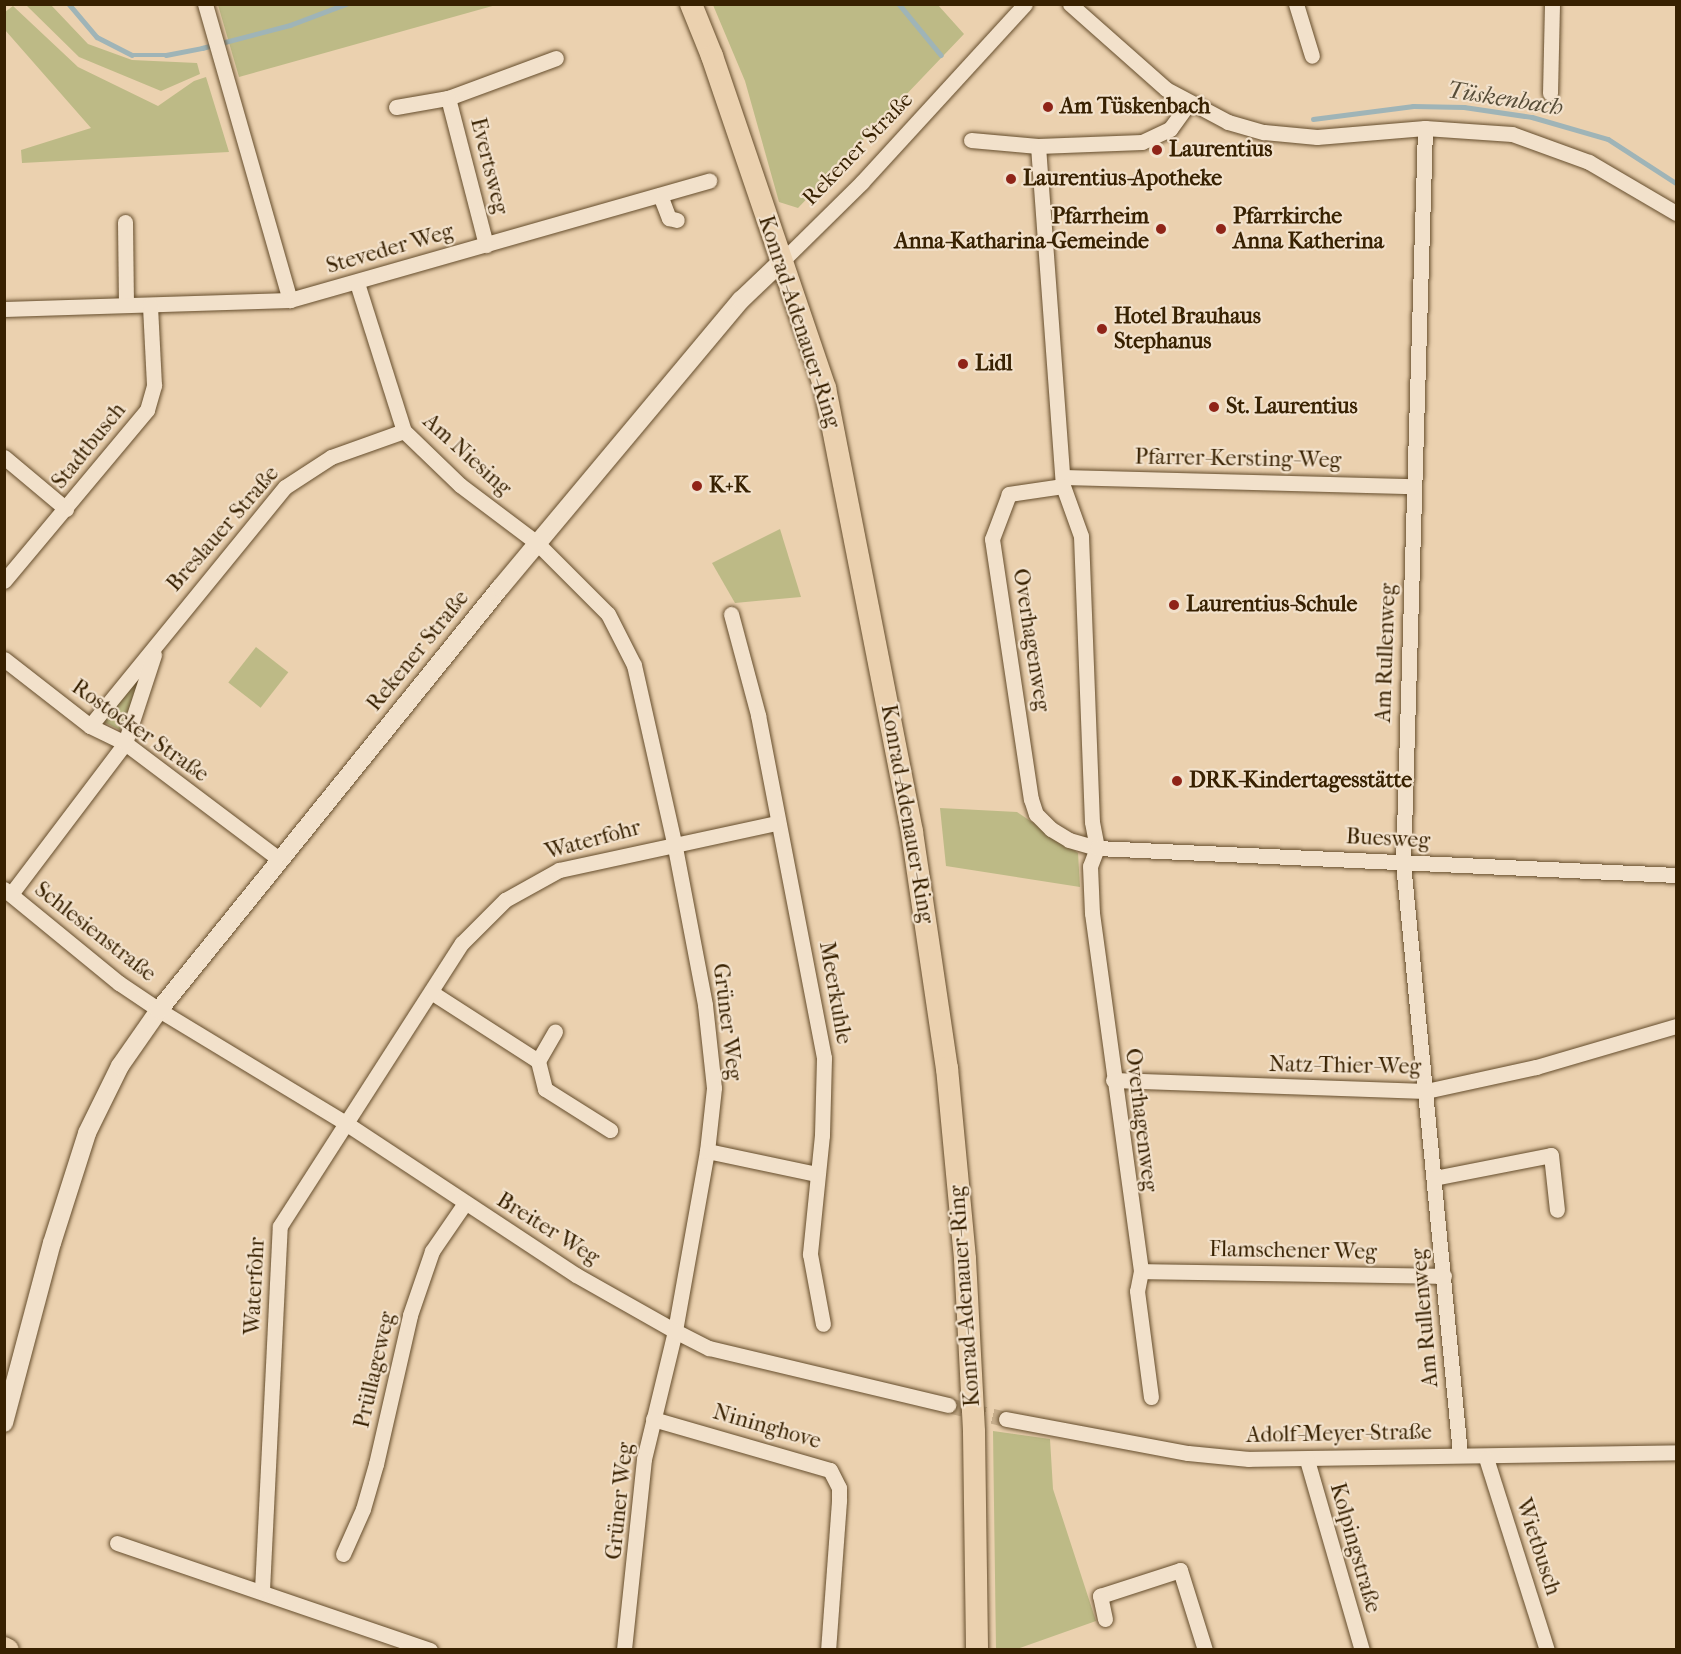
<!DOCTYPE html>
<meta charset="utf-8">
<style>
body{margin:0}
#map{position:relative;width:1681px;height:1654px;overflow:hidden;background:#ebd1af;font-family:"IM FELL French Canon",serif}
div>[style]{position:absolute}
.green>*{inset:0;background:#bdba86;transform-origin:0 0}
.stream>*{height:4.5px;margin:-2.25px;padding:0 2.25px;transform-origin:2.25px;border-radius:2.25px;background:#9fb4b7}
.minor-tunnel>*{height:15px;margin-top:-7.5px;transform-origin:0;background:repeating-linear-gradient(90deg,#c7ae8c 0 15px,transparent 0 23px)}
.roads{filter:drop-shadow(0 0 2px #654d2c) drop-shadow(0 0 2px #654d2c)}
.minor>*{height:15px;margin:-7.5px;padding:0 7.5px;transform-origin:7.5px;border-radius:7.5px;background:#f2e1cb}
.tertiary>*{height:18px;margin:-9px;padding:0 9px;transform-origin:9px;border-radius:9px;background:#f2e1cb}
.primary>*{height:22px;margin:-11px;padding:0 11px;transform-origin:11px;border-radius:11px;background:#ebd1af}
.dots>*{width:16px;height:16px;translate:-50% -50%;box-sizing:border-box;border:3px solid #f2e1cb;border-radius:50%}
span{translate:-50% -50%;white-space:nowrap;text-align:center;line-height:1.15;-webkit-text-stroke:4.5px #f2e1cb;paint-order:stroke}
.poi-label{font-size:22px;color:#382101;font-weight:700}
.left{translate:0 -50%;text-align:left}
.right{translate:-100% -50%;text-align:right}
.street-label{font-size:22px;color:#382101}
.water-label{font-size:24px;color:#574d38;font-style:italic}
.frame{position:absolute;inset:0;border:6px solid #382101;pointer-events:none}
</style>
<div id="map">
<div class="green">
<i style="clip-path:polygon(26px 5px,51px 5px,88px 44px,132px 60px,197px 63px,200px 74px,161px 91px,79px 57px)"></i>
<i style="clip-path:polygon(218px 5px,218px 4px,496px 5px,239px 77px)"></i>
<i style="clip-path:polygon(713px 5px,938px 5px,964px 34px,798px 208px,779px 202px,745px 81px)"></i>
<i style="clip-path:polygon(13px 6px,78px 67px,158px 106px,194px 81px,206px 77px,229px 152px,22px 163px,21px 150px,91px 128px,5px 30px,5px 12px)"></i>
<i style="clip-path:polygon(780px 529px,801px 597px,735px 603px,712px 563px)"></i>
<i style="left:256px;top:647px;width:41px;height:45px;rotate:38deg"></i>
<i style="clip-path:polygon(147px 668px,120px 730px,102px 721px)"></i>
<i style="clip-path:polygon(940px 808px,1017px 812px,1078px 853px,1080px 887px,946px 866px)"></i>
<i style="clip-path:polygon(993px 1431px,1050px 1439px,1053px 1489px,1096px 1621px,1017px 1649px,996px 1649px)"></i>
</div>
<div class="stream">
<i style="left:69px;top:4px;width:43px;rotate:49.7deg"></i>
<i style="left:97px;top:37px;width:39px;rotate:27deg"></i>
<i style="left:132px;top:55px;width:34px"></i>
<i style="left:166px;top:55px;width:37px;rotate:-11deg"></i>
<i style="left:202px;top:48px;width:91px;rotate:-14.6deg"></i>
<i style="left:290px;top:25px;width:60px;rotate:-20.6deg"></i>
<i style="left:899px;top:4px;width:66px;rotate:50.5deg"></i>
<i style="left:1313px;top:119px;width:101px;rotate:-7.4deg"></i>
<i style="left:1413px;top:106px;width:51px;rotate:1.1deg"></i>
<i style="left:1464px;top:107px;width:69px;rotate:8.4deg"></i>
<i style="left:1532px;top:117px;width:79px;rotate:16.1deg"></i>
<i style="left:1608px;top:139px;width:81px;rotate:32.9deg"></i>
</div>
<div class="minor-tunnel">
<i style="left:948px;top:1405px;width:60px;rotate:13.6deg"></i>
</div>
<div class="roads">
<div class="minor">
<i style="left:205px;top:4px;width:308px;rotate:74deg"></i>
<i style="left:1070px;top:4px;width:128px;rotate:41.5deg"></i>
<i style="left:1166px;top:89px;width:70px;rotate:28deg"></i>
<i style="left:1228px;top:122px;width:37px;rotate:16deg"></i>
<i style="left:1264px;top:132px;width:53px;rotate:5.4deg"></i>
<i style="left:1317px;top:137px;width:108px;rotate:-4.8deg"></i>
<i style="left:1425px;top:128px;width:87px;rotate:3.9deg"></i>
<i style="left:1512px;top:134px;width:82px;rotate:20deg"></i>
<i style="left:1589px;top:162px;width:101px;rotate:30.4deg"></i>
<i style="left:1296px;top:4px;width:54px;rotate:72.9deg"></i>
<i style="left:1550px;top:93px;width:89px;rotate:-88.7deg"></i>
<i style="left:448px;top:98px;width:115px;rotate:-20.3deg"></i>
<i style="left:396px;top:107px;width:53px;rotate:-9.8deg"></i>
<i style="left:448px;top:98px;width:152px;rotate:75.5deg"></i>
<i style="left:1425px;top:128px;width:735px;rotate:91.71deg"></i>
<i style="left:1403px;top:863px;width:594px;rotate:84.49deg"></i>
<i style="left:971px;top:140px;width:67px;rotate:5.1deg"></i>
<i style="left:1038px;top:146px;width:104px;rotate:-2.2deg"></i>
<i style="left:1142px;top:142px;width:31px;rotate:-25deg"></i>
<i style="left:1170px;top:129px;width:32px;rotate:-54deg"></i>
<i style="left:1038px;top:146px;width:341px;rotate:85.8deg"></i>
<i style="left:1063px;top:486px;width:53px;rotate:70.2deg"></i>
<i style="left:1081px;top:536px;width:286px;rotate:87.8deg"></i>
<i style="left:1092px;top:822px;width:26px;rotate:79deg"></i>
<i style="left:1097px;top:848px;width:19px;rotate:111deg"></i>
<i style="left:1090px;top:866px;width:47px;rotate:87.6deg"></i>
<i style="left:1092px;top:913px;width:361px;rotate:82.2deg"></i>
<i style="left:1141px;top:1271px;width:20px;rotate:101deg"></i>
<i style="left:1137px;top:1291px;width:107px;rotate:82.5deg"></i>
<i style="left:660px;top:195px;width:25px;rotate:69deg"></i>
<i style="left:669px;top:218px;width:8px;rotate:14deg"></i>
<i style="left:125px;top:222px;width:83px;rotate:89.3deg"></i>
<i style="left:782px;top:261px;width:112px;rotate:-44.6deg"></i>
<i style="left:862px;top:182px;width:241px;rotate:-47.5deg"></i>
<i style="left:357px;top:283px;width:155px;rotate:72.4deg"></i>
<i style="left:404px;top:431px;width:78px;rotate:44deg"></i>
<i style="left:460px;top:485px;width:96px;rotate:37deg"></i>
<i style="left:537px;top:543px;width:100px;rotate:45deg"></i>
<i style="left:608px;top:614px;width:57px;rotate:63deg"></i>
<i style="left:634px;top:665px;width:181px;rotate:77.3deg"></i>
<i style="left:674px;top:842px;width:166px;rotate:79.2deg"></i>
<i style="left:705px;top:1005px;width:83px;rotate:83.8deg"></i>
<i style="left:714px;top:1088px;width:63px;rotate:96.3deg"></i>
<i style="left:707px;top:1151px;width:183px;rotate:100.1deg"></i>
<i style="left:675px;top:1331px;width:132px;rotate:103.6deg"></i>
<i style="left:644px;top:1459px;width:192px;rotate:96deg"></i>
<i style="left:4px;top:309px;width:286px;rotate:-1.8deg"></i>
<i style="left:290px;top:300px;width:436px;rotate:-15.9deg"></i>
<i style="left:4px;top:457px;width:81px;rotate:40deg"></i>
<i style="left:1063px;top:477px;width:351px;rotate:1.5deg"></i>
<i style="left:1063px;top:486px;width:55px;rotate:171.6deg"></i>
<i style="left:1009px;top:494px;width:48px;rotate:110.7deg"></i>
<i style="left:992px;top:539px;width:263px;rotate:81.5deg"></i>
<i style="left:1031px;top:799px;width:16px;rotate:72deg"></i>
<i style="left:1036px;top:814px;width:21px;rotate:45deg"></i>
<i style="left:1051px;top:829px;width:21px;rotate:31deg"></i>
<i style="left:1069px;top:840px;width:29px;rotate:16deg"></i>
<i style="left:1097px;top:848px;width:580px;rotate:2.67deg"></i>
<i style="left:4px;top:581px;width:223px;rotate:-50.1deg"></i>
<i style="left:147px;top:410px;width:26px;rotate:-74deg"></i>
<i style="left:154px;top:385px;width:80px;rotate:-92.9deg"></i>
<i style="left:731px;top:614px;width:105px;rotate:75deg"></i>
<i style="left:758px;top:715px;width:349px;rotate:79.1deg"></i>
<i style="left:824px;top:1058px;width:77px;rotate:91.5deg"></i>
<i style="left:822px;top:1135px;width:120px;rotate:95.8deg"></i>
<i style="left:810px;top:1254px;width:71px;rotate:79.5deg"></i>
<i style="left:4px;top:659px;width:109px;rotate:37.9deg"></i>
<i style="left:90px;top:726px;width:39px;rotate:26deg"></i>
<i style="left:125px;top:743px;width:194px;rotate:37deg"></i>
<i style="left:90px;top:726px;width:308px;rotate:-50.8deg"></i>
<i style="left:285px;top:487px;width:55px;rotate:-33.1deg"></i>
<i style="left:331px;top:457px;width:77px;rotate:-19.6deg"></i>
<i style="left:4px;top:889px;width:149px;rotate:39.3deg"></i>
<i style="left:119px;top:983px;width:48px;rotate:34deg"></i>
<i style="left:159px;top:1010px;width:220px;rotate:31.2deg"></i>
<i style="left:347px;top:1124px;width:274px;rotate:33.4deg"></i>
<i style="left:576px;top:1275px;width:114px;rotate:29.5deg"></i>
<i style="left:675px;top:1331px;width:38px;rotate:27deg"></i>
<i style="left:709px;top:1348px;width:246px;rotate:13.4deg"></i>
<i style="left:11px;top:894px;width:189px;rotate:-52.9deg"></i>
<i style="left:125px;top:743px;width:93px;rotate:-71.8deg"></i>
<i style="left:431px;top:992px;width:127px;rotate:32.8deg"></i>
<i style="left:538px;top:1061px;width:29px;rotate:76deg"></i>
<i style="left:545px;top:1089px;width:77px;rotate:32.2deg"></i>
<i style="left:538px;top:1061px;width:34px;rotate:-60deg"></i>
<i style="left:1113px;top:1080px;width:313px;rotate:2deg"></i>
<i style="left:1426px;top:1091px;width:113px;rotate:-12.3deg"></i>
<i style="left:1536px;top:1067px;width:146px;rotate:-16.3deg"></i>
<i style="left:707px;top:1151px;width:111px;rotate:11.9deg"></i>
<i style="left:1434px;top:1178px;width:119px;rotate:-11.1deg"></i>
<i style="left:1551px;top:1155px;width:55px;rotate:83.8deg"></i>
<i style="left:1141px;top:1271px;width:303px;rotate:0.9deg"></i>
<i style="left:653px;top:1419px;width:184px;rotate:16.1deg"></i>
<i style="left:830px;top:1470px;width:20px;rotate:63deg"></i>
<i style="left:839px;top:1488px;width:13px;rotate:90deg"></i>
<i style="left:839px;top:1501px;width:149px;rotate:94.2deg"></i>
<i style="left:1006px;top:1419px;width:185px;rotate:10.6deg"></i>
<i style="left:1188px;top:1453px;width:61px;rotate:5.6deg"></i>
<i style="left:1249px;top:1459px;width:427px;rotate:-0.9deg"></i>
<i style="left:1486px;top:1458px;width:201px;rotate:72.4deg"></i>
<i style="left:1307px;top:1460px;width:198px;rotate:73.9deg"></i>
<i style="left:117px;top:1543px;width:331px;rotate:18.9deg"></i>
<i style="left:343px;top:1554px;width:49px;rotate:-66deg"></i>
<i style="left:363px;top:1509px;width:47px;rotate:-73.9deg"></i>
<i style="left:376px;top:1464px;width:153px;rotate:-77.1deg"></i>
<i style="left:410px;top:1315px;width:68px;rotate:-71deg"></i>
<i style="left:432px;top:1251px;width:58px;rotate:-55.5deg"></i>
<i style="left:262px;top:1590px;width:364px;rotate:-87.2deg"></i>
<i style="left:280px;top:1226px;width:336px;rotate:-57.3deg"></i>
<i style="left:462px;top:943px;width:61px;rotate:-45deg"></i>
<i style="left:505px;top:900px;width:62px;rotate:-29.1deg"></i>
<i style="left:559px;top:870px;width:223px;rotate:-12.2deg"></i>
<i style="left:1105px;top:1619px;width:24px;rotate:-102deg"></i>
<i style="left:1100px;top:1596px;width:84px;rotate:-18deg"></i>
<i style="left:1180px;top:1570px;width:84px;rotate:72.6deg"></i>
</div>
<div class="tertiary">
<i style="left:4px;top:1423px;width:186px;rotate:-75.1deg"></i>
<i style="left:52px;top:1243px;width:115px;rotate:-72.3deg"></i>
<i style="left:87px;top:1133px;width:75px;rotate:-63.8deg"></i>
<i style="left:120px;top:1066px;width:68px;rotate:-55.1deg"></i>
<i style="left:159px;top:1010px;width:543px;rotate:-51.06deg"></i>
<i style="left:500px;top:588px;width:376px;rotate:-50.1deg"></i>
<i style="left:741px;top:300px;width:57px;rotate:-43.6deg"></i>
</div>
<div class="primary">
<i style="left:691px;top:4px;width:56px;rotate:68deg"></i>
<i style="left:712px;top:56px;width:351px;rotate:71.2deg"></i>
<i style="left:825px;top:388px;width:452px;rotate:78.9deg"></i>
<i style="left:912px;top:832px;width:239px;rotate:81.6deg"></i>
<i style="left:947px;top:1068px;width:192px;rotate:84.6deg"></i>
<i style="left:965px;top:1259px;width:173px;rotate:87deg"></i>
<i style="left:974px;top:1432px;width:218px;rotate:89.2deg"></i>
<i style="left:4px;top:1648px;width:4px;rotate:27deg"></i>
</div>
</div>
<div class="dots">
<i style="left:1048px;top:107px;background:#8f2418"></i>
<i style="left:1157px;top:150px;background:#8f2418"></i>
<i style="left:1011px;top:179px;background:#8f2418"></i>
<i style="left:1161px;top:229px;background:#8f2418"></i>
<i style="left:1221px;top:229px;background:#8f2418"></i>
<i style="left:1102px;top:329px;background:#8f2418"></i>
<i style="left:963px;top:364px;background:#8f2418"></i>
<i style="left:1214px;top:407px;background:#8f2418"></i>
<i style="left:697px;top:486px;background:#8f2418"></i>
<i style="left:1174px;top:605px;background:#8f2418"></i>
<i style="left:1177px;top:781px;background:#8f2418"></i>
</div>
<div class="poi-label">
<span class="left" style="left:1060px;top:107px">Am Tüskenbach</span>
<span class="left" style="left:1169px;top:150px">Laurentius</span>
<span class="left" style="left:1023px;top:179px">Laurentius-Apotheke</span>
<span class="right" style="left:1149px;top:229px">Pfarrheim<br>Anna-Katharina-Gemeinde</span>
<span class="left" style="left:1233px;top:229px">Pfarrkirche<br>Anna Katherina</span>
<span class="left" style="left:1114px;top:329px">Hotel Brauhaus<br>Stephanus</span>
<span class="left" style="left:975px;top:364px">Lidl</span>
<span class="left" style="left:1226px;top:407px">St. Laurentius</span>
<span class="left" style="left:709px;top:486px">K+K</span>
<span class="left" style="left:1186px;top:605px">Laurentius-Schule</span>
<span class="left" style="left:1189px;top:781px">DRK-Kindertagesstätte</span>
</div>
<div class="street-label">
<span style="left:858px;top:149px;rotate:-46deg">Rekener Straße</span>
<span style="left:489px;top:166px;rotate:76deg">Evertsweg</span>
<span style="left:390px;top:249px;rotate:-16deg">Steveder Weg</span>
<span style="left:799px;top:322px;rotate:72deg">Konrad-Adenauer-Ring</span>
<span style="left:89px;top:446px;rotate:-51deg">Stadtbusch</span>
<span style="left:467px;top:455px;rotate:42deg">Am Niesing</span>
<span style="left:1238px;top:459px;rotate:1deg">Pfarrer-Kersting-Weg</span>
<span style="left:223px;top:529px;rotate:-49deg">Breslauer Straße</span>
<span style="left:1031px;top:640px;rotate:81deg">Overhagenweg</span>
<span style="left:418px;top:651px;rotate:-51deg">Rekener Straße</span>
<span style="left:1386px;top:653px;rotate:-88deg">Am Rullenweg</span>
<span style="left:140px;top:731px;rotate:35deg">Rostocker Straße</span>
<span style="left:907px;top:814px;rotate:80deg">Konrad-Adenauer-Ring</span>
<span style="left:1388px;top:839px;rotate:3deg">Buesweg</span>
<span style="left:593px;top:840px;rotate:-15deg">Waterfohr</span>
<span style="left:95px;top:932px;rotate:38deg">Schlesienstraße</span>
<span style="left:835px;top:993px;rotate:80deg">Meerkuhle</span>
<span style="left:727px;top:1022px;rotate:83deg">Grüner Weg</span>
<span style="left:1345px;top:1066px;rotate:1deg">Natz-Thier-Weg</span>
<span style="left:1141px;top:1120px;rotate:83deg">Overhagenweg</span>
<span style="left:548px;top:1229px;rotate:32deg">Breiter Weg</span>
<span style="left:1293px;top:1251px;rotate:1deg">Flamschener Weg</span>
<span style="left:255px;top:1286px;rotate:-87deg">Waterfohr</span>
<span style="left:965px;top:1296px;rotate:-94deg">Konrad-Adenauer-Ring</span>
<span style="left:1425px;top:1318px;rotate:-95deg">Am Rullenweg</span>
<span style="left:375px;top:1370px;rotate:-77deg">Prüllageweg</span>
<span style="left:767px;top:1427px;rotate:16deg">Nininghove</span>
<span style="left:1339px;top:1434px;rotate:-1deg">Adolf-Meyer-Straße</span>
<span style="left:620px;top:1501px;rotate:-84deg">Grüner Weg</span>
<span style="left:1538px;top:1547px;rotate:72deg">Wietbusch</span>
<span style="left:1355px;top:1548px;rotate:74deg">Kolpingstraße</span>
</div>
<div class="water-label">
<span style="left:1505px;top:99px;rotate:9deg">Tüskenbach</span>
</div>
<div class="frame"></div>
</div>
